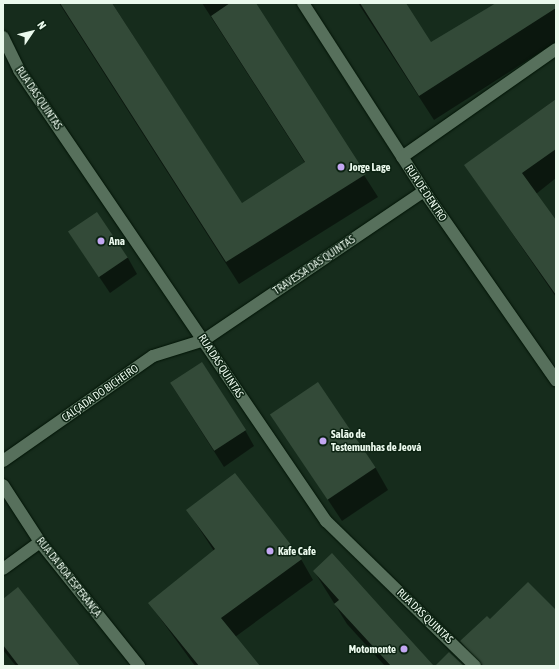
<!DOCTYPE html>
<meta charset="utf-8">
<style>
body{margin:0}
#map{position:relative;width:559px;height:669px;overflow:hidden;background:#162c1c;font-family:"Asap Condensed",sans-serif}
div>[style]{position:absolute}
.shadow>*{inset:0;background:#0007}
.building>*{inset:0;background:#334a38;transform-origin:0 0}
.roads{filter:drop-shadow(0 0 1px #011406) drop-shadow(0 0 1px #011406)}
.minor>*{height:12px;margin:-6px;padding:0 6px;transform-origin:6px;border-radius:6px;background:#57705c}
.dots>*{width:11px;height:11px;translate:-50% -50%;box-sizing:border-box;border:2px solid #0c2312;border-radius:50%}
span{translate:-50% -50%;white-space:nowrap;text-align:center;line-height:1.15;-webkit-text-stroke:3px #0c2312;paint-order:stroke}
.street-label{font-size:11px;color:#ebf9ed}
.poi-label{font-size:11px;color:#ebf9ed;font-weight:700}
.left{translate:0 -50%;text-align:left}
.right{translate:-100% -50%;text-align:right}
.frame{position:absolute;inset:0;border:4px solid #ebf9ed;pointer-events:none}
.north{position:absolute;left:12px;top:12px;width:40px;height:40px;-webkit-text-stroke:3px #0c2312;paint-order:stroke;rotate:55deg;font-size:11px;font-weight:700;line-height:16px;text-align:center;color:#ebf9ed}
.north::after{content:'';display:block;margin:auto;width:14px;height:18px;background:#ebf9ed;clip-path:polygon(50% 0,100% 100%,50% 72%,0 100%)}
</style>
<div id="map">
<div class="shadow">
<i style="clip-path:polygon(59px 3px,112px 3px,242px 204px,305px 163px,202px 3px,254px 3px,378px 197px,239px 284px)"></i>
<i style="clip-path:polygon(358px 3px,409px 3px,406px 5px,430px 44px,497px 3px,556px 3px,556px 42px,434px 120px)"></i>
<i style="clip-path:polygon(556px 99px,556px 178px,536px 194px,556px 222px,556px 297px,465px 165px)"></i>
<i style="clip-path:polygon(69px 232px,128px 258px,137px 274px,110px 293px)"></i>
<i style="clip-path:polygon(171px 384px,245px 430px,254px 446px,224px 467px)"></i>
<i style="clip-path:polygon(272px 415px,375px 467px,388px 490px,342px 521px)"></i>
<i style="clip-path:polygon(187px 510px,301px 559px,313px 580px,235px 637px,258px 666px,195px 666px,149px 603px,214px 551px)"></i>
<i style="clip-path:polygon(314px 571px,433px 666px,385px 666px,347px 624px)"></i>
<i style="clip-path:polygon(3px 600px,79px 666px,16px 666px,3px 650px)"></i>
</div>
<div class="building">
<i style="clip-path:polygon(60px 3px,112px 3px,242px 203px,305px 162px,211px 16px,230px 3px,256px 3px,366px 174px,226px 262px)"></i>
<i style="clip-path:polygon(360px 3px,406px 3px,431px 42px,496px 3px,556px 3px,556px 8px,419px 96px)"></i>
<i style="clip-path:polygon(556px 99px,556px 149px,522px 173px,556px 220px,556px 295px,464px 165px)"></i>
<i style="left:97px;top:212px;width:55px;height:35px;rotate:56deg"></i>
<i style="left:202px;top:362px;width:81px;height:38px;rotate:57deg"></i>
<i style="left:318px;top:382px;width:103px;height:58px;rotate:56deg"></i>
<i style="clip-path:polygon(235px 473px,302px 559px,221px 618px,260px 666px,199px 666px,148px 603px,215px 549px,186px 510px)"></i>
<i style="clip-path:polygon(332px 553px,395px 623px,434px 666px,391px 666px,334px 604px,339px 600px,313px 571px)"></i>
<i style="clip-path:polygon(528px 582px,556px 610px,556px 666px,482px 666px,460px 641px,487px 616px,490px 619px)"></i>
<i style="clip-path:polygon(18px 587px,80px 666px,19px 666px,3px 645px,3px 599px)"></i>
<i style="clip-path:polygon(449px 652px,464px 666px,435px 666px)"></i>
</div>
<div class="roads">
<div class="minor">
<i style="left:303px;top:3px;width:224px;rotate:57.2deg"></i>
<i style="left:424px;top:191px;width:231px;rotate:55.1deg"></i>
<i style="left:3px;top:37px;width:37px;rotate:64deg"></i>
<i style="left:19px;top:70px;width:546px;rotate:55.76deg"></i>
<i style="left:326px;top:521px;width:208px;rotate:44.2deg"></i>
<i style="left:402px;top:157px;width:188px;rotate:-35deg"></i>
<i style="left:3px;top:461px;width:183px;rotate:-35deg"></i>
<i style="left:153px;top:356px;width:53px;rotate:-17.4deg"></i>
<i style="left:204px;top:340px;width:266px;rotate:-34.1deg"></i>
<i style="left:3px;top:485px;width:68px;rotate:57deg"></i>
<i style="left:40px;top:542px;width:159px;rotate:51.4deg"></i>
<i style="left:3px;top:569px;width:46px;rotate:-36.1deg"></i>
</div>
</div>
<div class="dots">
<i style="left:341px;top:167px;background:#c3a7f2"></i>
<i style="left:101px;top:241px;background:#c3a7f2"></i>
<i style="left:323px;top:441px;background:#c3a7f2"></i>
<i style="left:270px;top:551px;background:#c3a7f2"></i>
<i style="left:404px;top:649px;background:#c3a7f2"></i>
</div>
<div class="street-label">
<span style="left:39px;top:98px;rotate:56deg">RUA DAS QUINTAS</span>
<span style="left:426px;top:193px;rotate:56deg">RUA DE DENTRO</span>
<span style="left:314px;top:265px;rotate:-34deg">TRAVESSA DAS QUINTAS</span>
<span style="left:221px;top:366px;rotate:57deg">RUA DAS QUINTAS</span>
<span style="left:100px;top:393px;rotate:-35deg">CALÇADA DO BICHEIRO</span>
<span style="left:69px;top:577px;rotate:52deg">RUA DA BOA ESPERANÇA</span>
<span style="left:425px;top:616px;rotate:44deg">RUA DAS QUINTAS</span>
</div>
<div class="poi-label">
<span class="left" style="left:349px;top:167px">Jorge Lage</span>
<span class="left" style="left:109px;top:241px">Ana</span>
<span class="left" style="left:331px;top:441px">Salão de<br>Testemunhas de Jeová</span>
<span class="left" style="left:278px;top:551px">Kafe Cafe</span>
<span class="right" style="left:396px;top:649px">Motomonte</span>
</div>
<div class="frame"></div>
<div class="north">N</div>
</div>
